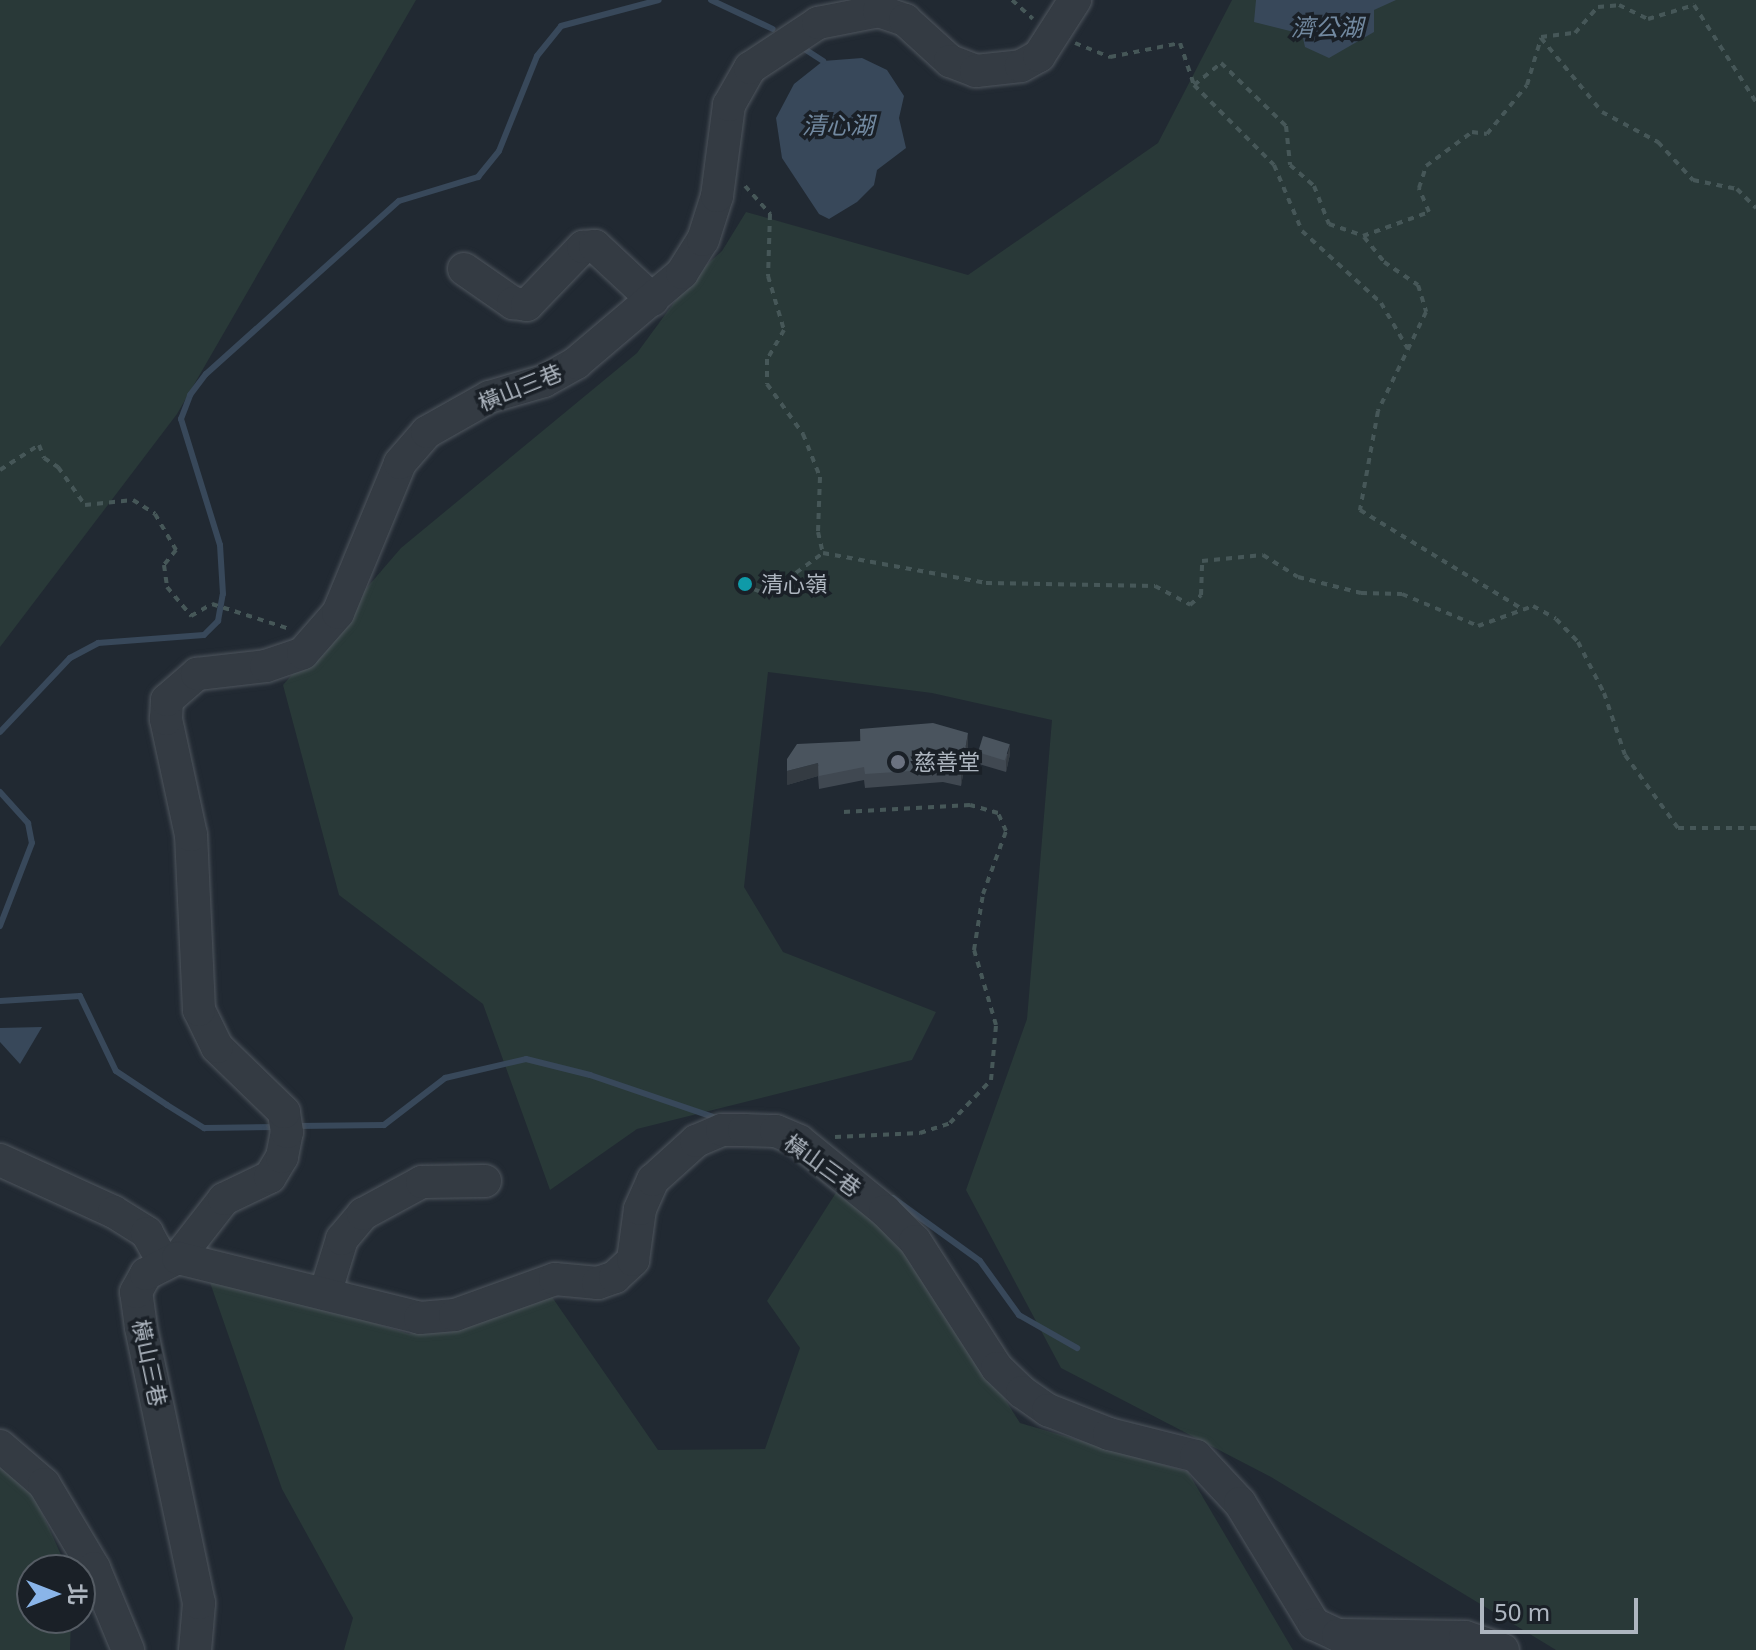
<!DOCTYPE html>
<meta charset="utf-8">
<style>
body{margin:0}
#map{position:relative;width:1756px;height:1650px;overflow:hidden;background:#212932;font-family:"Noto Sans","Noto Sans TC",sans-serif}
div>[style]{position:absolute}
.green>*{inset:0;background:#293938}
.water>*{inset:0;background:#38485a}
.stream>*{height:6px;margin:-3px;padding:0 3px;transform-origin:3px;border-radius:3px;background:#38485a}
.path>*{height:4px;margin-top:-2px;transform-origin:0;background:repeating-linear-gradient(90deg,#465758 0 6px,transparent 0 12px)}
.roads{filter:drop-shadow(0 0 2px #4f565e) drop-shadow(0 0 2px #4f565e)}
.minor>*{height:32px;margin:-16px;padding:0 16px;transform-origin:16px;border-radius:16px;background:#343b43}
.wall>*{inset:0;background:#404851}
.shaded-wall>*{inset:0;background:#343b42}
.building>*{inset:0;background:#4a545e;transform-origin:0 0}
.dots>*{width:22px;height:22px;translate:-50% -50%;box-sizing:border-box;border:4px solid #1a2027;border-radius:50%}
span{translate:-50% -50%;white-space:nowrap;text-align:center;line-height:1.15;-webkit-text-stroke:7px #1a2027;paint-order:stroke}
.street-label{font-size:22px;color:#aeb6c0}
.poi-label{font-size:22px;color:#aeb6c0}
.left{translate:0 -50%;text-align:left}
.water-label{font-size:24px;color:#7289a0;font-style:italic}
.north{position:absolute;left:16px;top:1554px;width:80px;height:80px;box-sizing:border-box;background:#1a2027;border:2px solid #555c64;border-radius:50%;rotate:90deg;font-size:22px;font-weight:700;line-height:32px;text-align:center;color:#aeb6c0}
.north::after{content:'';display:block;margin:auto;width:28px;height:36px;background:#8ab5e9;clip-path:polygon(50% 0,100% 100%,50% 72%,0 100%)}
.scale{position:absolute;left:1480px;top:1598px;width:158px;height:36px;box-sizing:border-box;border:4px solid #aeb6c0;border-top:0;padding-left:10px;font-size:24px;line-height:28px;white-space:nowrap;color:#aeb6c0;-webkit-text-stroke:6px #1a2027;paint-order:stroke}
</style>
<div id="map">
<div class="green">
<i style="clip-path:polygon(0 0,416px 0,177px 414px,0 647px)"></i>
<i style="clip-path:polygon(1232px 0,1756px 0,1756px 1650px,1556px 1650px,1271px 1477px,1061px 1368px,966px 1190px,1027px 1019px,1052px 720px,932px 693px,768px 672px,744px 887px,783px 952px,936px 1012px,912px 1060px,637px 1129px,550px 1190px,483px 1004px,339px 895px,283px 685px,401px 548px,637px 353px,692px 278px,722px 251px,746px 212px,968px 275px,1158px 143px)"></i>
<i style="clip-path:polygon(839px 1188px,912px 1253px,1020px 1423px,1188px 1472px,1293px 1650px,344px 1650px,353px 1618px,282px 1489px,206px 1271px,409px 1334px,552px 1297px,658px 1450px,765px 1449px,800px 1348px,767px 1301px)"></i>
<i style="clip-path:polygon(0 1465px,32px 1491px,68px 1570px,32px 1570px,32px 1618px,71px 1618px,70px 1650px,0 1650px)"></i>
</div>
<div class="water">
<i style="clip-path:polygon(1256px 0,1396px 0,1374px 10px,1374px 32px,1329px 58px,1305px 47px,1302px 34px,1254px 22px)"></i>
<i style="clip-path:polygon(862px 58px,887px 70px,904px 96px,899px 118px,906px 148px,877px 170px,874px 185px,857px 202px,829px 219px,819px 214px,782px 158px,776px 118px,794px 84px,823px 61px)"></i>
<i style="clip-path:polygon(42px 1027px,20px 1064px,0 1042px,0 1028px)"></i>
</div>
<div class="stream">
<i style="left:711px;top:0;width:68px;rotate:25.1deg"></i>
<i style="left:803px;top:48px;width:24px;rotate:33deg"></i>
<i style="left:0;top:732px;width:102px;rotate:-46.6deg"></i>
<i style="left:70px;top:658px;width:32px;rotate:-28deg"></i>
<i style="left:98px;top:643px;width:106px;rotate:-4.3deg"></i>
<i style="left:204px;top:635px;width:20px;rotate:-45deg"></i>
<i style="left:218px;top:621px;width:27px;rotate:-80deg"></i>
<i style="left:223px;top:594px;width:49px;rotate:-93.5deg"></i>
<i style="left:220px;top:545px;width:132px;rotate:-107.2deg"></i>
<i style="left:181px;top:419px;width:26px;rotate:-69deg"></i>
<i style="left:190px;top:395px;width:26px;rotate:-53deg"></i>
<i style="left:206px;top:374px;width:259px;rotate:-41.9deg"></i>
<i style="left:399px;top:201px;width:83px;rotate:-16.9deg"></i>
<i style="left:478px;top:177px;width:33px;rotate:-51deg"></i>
<i style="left:499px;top:151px;width:102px;rotate:-68.2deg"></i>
<i style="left:537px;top:56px;width:38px;rotate:-51deg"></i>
<i style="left:561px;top:26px;width:101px;rotate:-14.9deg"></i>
<i style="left:0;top:792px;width:42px;rotate:47.9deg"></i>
<i style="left:28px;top:823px;width:20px;rotate:79deg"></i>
<i style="left:32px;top:843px;width:89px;rotate:111.1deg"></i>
<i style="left:0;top:1001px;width:80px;rotate:-3.6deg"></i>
<i style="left:80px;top:996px;width:83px;rotate:64.4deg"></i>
<i style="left:116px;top:1071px;width:61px;rotate:33.7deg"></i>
<i style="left:167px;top:1105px;width:44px;rotate:31.9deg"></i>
<i style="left:204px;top:1128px;width:74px;rotate:-0.8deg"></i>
<i style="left:297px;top:1126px;width:87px;rotate:-0.7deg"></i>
<i style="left:384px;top:1125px;width:77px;rotate:-37.6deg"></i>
<i style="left:445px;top:1078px;width:83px;rotate:-13.2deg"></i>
<i style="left:526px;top:1059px;width:66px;rotate:14deg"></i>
<i style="left:590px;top:1075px;width:136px;rotate:18.8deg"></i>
<i style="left:893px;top:1198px;width:107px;rotate:35.9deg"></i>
<i style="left:980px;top:1261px;width:67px;rotate:54.2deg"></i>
<i style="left:1019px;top:1315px;width:67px;rotate:29.6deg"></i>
</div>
<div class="path">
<i style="left:1012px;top:0;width:28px;rotate:42deg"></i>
<i style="left:1541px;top:37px;width:34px;rotate:-7deg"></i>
<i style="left:1575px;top:33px;width:35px;rotate:-49deg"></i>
<i style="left:1598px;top:7px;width:21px;rotate:-5deg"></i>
<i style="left:1619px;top:5px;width:32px;rotate:26deg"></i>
<i style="left:1648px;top:19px;width:48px;rotate:-16.9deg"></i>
<i style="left:1694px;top:5px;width:115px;rotate:57.4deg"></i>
<i style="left:1075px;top:43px;width:38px;rotate:22deg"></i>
<i style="left:1110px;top:57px;width:71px;rotate:-11.3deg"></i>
<i style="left:1180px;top:43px;width:44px;rotate:71.6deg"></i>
<i style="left:1194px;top:85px;width:35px;rotate:-39deg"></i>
<i style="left:1221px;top:63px;width:91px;rotate:44.1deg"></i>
<i style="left:1286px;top:126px;width:39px;rotate:84deg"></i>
<i style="left:1290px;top:165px;width:32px;rotate:41deg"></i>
<i style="left:1314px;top:186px;width:41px;rotate:68.5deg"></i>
<i style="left:1329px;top:224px;width:36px;rotate:19deg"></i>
<i style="left:1363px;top:236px;width:70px;rotate:-20deg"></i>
<i style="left:1429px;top:212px;width:26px;rotate:-113deg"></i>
<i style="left:1419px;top:188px;width:23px;rotate:-72deg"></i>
<i style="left:1426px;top:166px;width:57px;rotate:-36.5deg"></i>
<i style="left:1472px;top:132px;width:15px;rotate:8deg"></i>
<i style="left:1487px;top:134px;width:63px;rotate:-50.8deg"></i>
<i style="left:1527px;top:85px;width:49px;rotate:-73.4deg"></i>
<i style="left:1541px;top:38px;width:96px;rotate:50.5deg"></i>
<i style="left:1602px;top:112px;width:64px;rotate:28.2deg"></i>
<i style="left:1658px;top:142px;width:52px;rotate:47.4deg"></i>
<i style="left:1693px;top:180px;width:45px;rotate:11.6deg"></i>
<i style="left:1737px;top:189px;width:27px;rotate:45deg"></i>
<i style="left:1194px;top:85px;width:113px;rotate:45deg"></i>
<i style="left:1274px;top:165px;width:72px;rotate:67deg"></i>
<i style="left:1302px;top:231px;width:107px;rotate:42.3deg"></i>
<i style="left:1381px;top:303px;width:53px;rotate:59.6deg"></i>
<i style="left:745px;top:186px;width:38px;rotate:48deg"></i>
<i style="left:770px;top:214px;width:62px;rotate:91.8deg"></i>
<i style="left:768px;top:276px;width:56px;rotate:73.5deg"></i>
<i style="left:784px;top:330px;width:34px;rotate:120deg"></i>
<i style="left:767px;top:359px;width:25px;rotate:90deg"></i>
<i style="left:767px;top:384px;width:62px;rotate:54.2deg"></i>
<i style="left:803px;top:434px;width:46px;rotate:68.4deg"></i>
<i style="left:820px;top:477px;width:55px;rotate:92.1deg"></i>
<i style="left:818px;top:532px;width:22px;rotate:77deg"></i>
<i style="left:823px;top:553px;width:166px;rotate:10.4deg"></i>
<i style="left:986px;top:583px;width:169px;rotate:1deg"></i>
<i style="left:1155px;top:586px;width:40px;rotate:28deg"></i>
<i style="left:1190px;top:605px;width:15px;rotate:-42deg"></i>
<i style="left:1201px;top:595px;width:34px;rotate:-88deg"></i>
<i style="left:1202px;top:561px;width:61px;rotate:-5.6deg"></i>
<i style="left:1263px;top:555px;width:41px;rotate:32.2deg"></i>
<i style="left:1298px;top:577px;width:65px;rotate:14.3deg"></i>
<i style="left:1361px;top:593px;width:41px;rotate:1.4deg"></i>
<i style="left:1402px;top:594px;width:82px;rotate:22.8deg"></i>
<i style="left:1478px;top:626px;width:59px;rotate:-20deg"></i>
<i style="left:1533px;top:606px;width:26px;rotate:29deg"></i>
<i style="left:1556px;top:619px;width:32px;rotate:46deg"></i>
<i style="left:1578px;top:642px;width:57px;rotate:63deg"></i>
<i style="left:1604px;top:693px;width:65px;rotate:71.3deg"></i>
<i style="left:1625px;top:755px;width:90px;rotate:54deg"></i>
<i style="left:1678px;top:828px;width:78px"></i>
<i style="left:1364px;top:237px;width:32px;rotate:51deg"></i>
<i style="left:1384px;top:262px;width:41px;rotate:34.1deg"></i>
<i style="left:1418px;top:285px;width:28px;rotate:73deg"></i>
<i style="left:1426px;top:312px;width:110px;rotate:115.9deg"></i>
<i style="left:1378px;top:411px;width:101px;rotate:100.3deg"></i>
<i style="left:1360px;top:510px;width:190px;rotate:31.4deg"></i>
<i style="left:0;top:470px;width:46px;rotate:-32.7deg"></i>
<i style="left:39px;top:445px;width:14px;rotate:69deg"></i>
<i style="left:44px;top:458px;width:17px;rotate:33deg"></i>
<i style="left:58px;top:467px;width:47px;rotate:54.6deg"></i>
<i style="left:85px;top:505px;width:48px;rotate:-5.9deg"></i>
<i style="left:133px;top:500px;width:26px;rotate:32deg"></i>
<i style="left:155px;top:514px;width:42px;rotate:59.7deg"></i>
<i style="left:176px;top:550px;width:19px;rotate:129deg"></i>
<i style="left:164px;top:565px;width:22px;rotate:82deg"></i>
<i style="left:167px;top:587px;width:38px;rotate:50deg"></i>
<i style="left:191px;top:616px;width:24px;rotate:-30deg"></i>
<i style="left:212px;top:604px;width:82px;rotate:17.8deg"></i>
<i style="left:743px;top:585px;width:26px;rotate:21deg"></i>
<i style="left:767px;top:594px;width:69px;rotate:-36.2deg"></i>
<i style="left:835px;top:1137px;width:85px;rotate:-2.7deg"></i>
<i style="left:920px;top:1133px;width:32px;rotate:-18deg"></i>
<i style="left:950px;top:1123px;width:59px;rotate:-46.4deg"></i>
<i style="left:991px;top:1080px;width:55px;rotate:-84.8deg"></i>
<i style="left:996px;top:1025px;width:78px;rotate:-106.3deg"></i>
<i style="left:974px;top:950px;width:57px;rotate:-80.9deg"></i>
<i style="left:983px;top:894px;width:67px;rotate:-69.9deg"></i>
<i style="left:1006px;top:831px;width:20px;rotate:-114deg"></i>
<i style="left:998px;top:813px;width:29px;rotate:-164deg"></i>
<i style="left:970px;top:805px;width:127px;rotate:176.8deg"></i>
</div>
<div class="roads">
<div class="minor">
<i style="left:464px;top:269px;width:60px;rotate:34.8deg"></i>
<i style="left:513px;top:303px;width:14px;rotate:8deg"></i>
<i style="left:527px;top:305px;width:81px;rotate:-46deg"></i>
<i style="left:583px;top:247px;width:12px;rotate:-5deg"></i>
<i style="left:595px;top:246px;width:79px;rotate:43deg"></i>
<i style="left:0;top:1160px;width:125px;rotate:24.5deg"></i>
<i style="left:114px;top:1212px;width:39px;rotate:32deg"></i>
<i style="left:147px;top:1233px;width:35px;rotate:61deg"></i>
<i style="left:178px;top:1258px;width:75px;rotate:-52.1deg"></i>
<i style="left:224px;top:1199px;width:51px;rotate:-25.6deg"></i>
<i style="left:270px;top:1177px;width:23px;rotate:-59deg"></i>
<i style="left:282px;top:1157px;width:25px;rotate:-79deg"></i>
<i style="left:287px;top:1132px;width:20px;rotate:-99deg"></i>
<i style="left:284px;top:1112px;width:93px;rotate:-135.9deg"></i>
<i style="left:217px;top:1047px;width:41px;rotate:-115.9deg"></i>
<i style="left:199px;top:1010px;width:175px;rotate:-92.6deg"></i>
<i style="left:191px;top:835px;width:119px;rotate:-102.2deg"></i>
<i style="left:166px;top:719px;width:19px;rotate:-87deg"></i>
<i style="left:167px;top:700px;width:40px;rotate:-41deg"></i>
<i style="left:197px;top:674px;width:69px;rotate:-6.6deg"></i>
<i style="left:266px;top:666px;width:39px;rotate:-19deg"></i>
<i style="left:303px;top:653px;width:53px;rotate:-48.8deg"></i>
<i style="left:338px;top:613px;width:162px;rotate:-67.5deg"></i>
<i style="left:400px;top:463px;width:41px;rotate:-48.9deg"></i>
<i style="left:427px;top:432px;width:71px;rotate:-29.4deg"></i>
<i style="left:489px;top:397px;width:57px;rotate:-16.2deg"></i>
<i style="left:544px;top:381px;width:37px;rotate:-29deg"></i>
<i style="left:576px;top:363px;width:139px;rotate:-40.3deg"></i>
<i style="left:682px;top:273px;width:39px;rotate:-58deg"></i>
<i style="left:703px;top:240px;width:46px;rotate:-72.3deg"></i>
<i style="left:717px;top:196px;width:92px;rotate:-82.5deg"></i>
<i style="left:729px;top:105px;width:43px;rotate:-60.4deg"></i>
<i style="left:750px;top:68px;width:82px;rotate:-33.5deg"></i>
<i style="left:818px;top:23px;width:62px;rotate:-11.1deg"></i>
<i style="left:879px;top:11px;width:28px;rotate:19deg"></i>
<i style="left:905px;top:20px;width:61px;rotate:42.3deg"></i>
<i style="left:950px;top:61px;width:28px;rotate:21deg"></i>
<i style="left:976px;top:71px;width:45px;rotate:-6.3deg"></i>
<i style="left:1021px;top:66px;width:21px;rotate:-29deg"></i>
<i style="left:1039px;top:56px;width:67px;rotate:-57.3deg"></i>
<i style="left:325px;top:1294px;width:58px;rotate:-72.8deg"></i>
<i style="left:342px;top:1239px;width:33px;rotate:-50deg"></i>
<i style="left:363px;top:1214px;width:67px;rotate:-28.5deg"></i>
<i style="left:422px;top:1182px;width:63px;rotate:-0.9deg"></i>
<i style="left:0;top:1446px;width:58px;rotate:40.8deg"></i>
<i style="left:44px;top:1484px;width:98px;rotate:59.2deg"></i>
<i style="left:94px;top:1568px;width:89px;rotate:67.5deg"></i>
<i style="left:195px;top:1650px;width:47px;rotate:-85.1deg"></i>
<i style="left:199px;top:1603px;width:282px;rotate:-101.9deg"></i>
<i style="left:141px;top:1327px;width:35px;rotate:-98deg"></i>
<i style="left:136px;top:1292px;width:21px;rotate:-61deg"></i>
<i style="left:146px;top:1274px;width:36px;rotate:-27deg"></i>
<i style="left:178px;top:1258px;width:249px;rotate:13.9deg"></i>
<i style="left:420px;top:1318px;width:35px;rotate:-5deg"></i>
<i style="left:455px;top:1315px;width:106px;rotate:-19.8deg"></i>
<i style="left:555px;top:1279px;width:43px;rotate:5.3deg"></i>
<i style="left:598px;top:1283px;width:18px;rotate:-19deg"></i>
<i style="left:615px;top:1277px;width:25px;rotate:-43deg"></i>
<i style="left:633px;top:1260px;width:51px;rotate:-82.2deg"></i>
<i style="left:640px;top:1209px;width:32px;rotate:-66deg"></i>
<i style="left:653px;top:1180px;width:58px;rotate:-42.2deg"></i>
<i style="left:696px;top:1141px;width:28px;rotate:-23deg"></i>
<i style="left:722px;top:1130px;width:22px"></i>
<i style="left:744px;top:1130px;width:32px;rotate:2deg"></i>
<i style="left:776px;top:1131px;width:25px;rotate:23deg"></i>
<i style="left:799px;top:1141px;width:111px;rotate:39.1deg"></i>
<i style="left:885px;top:1211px;width:42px;rotate:45deg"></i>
<i style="left:915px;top:1241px;width:151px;rotate:57.2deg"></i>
<i style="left:997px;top:1368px;width:35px;rotate:44deg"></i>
<i style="left:1022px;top:1392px;width:32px;rotate:35deg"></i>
<i style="left:1048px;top:1410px;width:66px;rotate:21.5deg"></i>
<i style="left:1109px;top:1434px;width:90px;rotate:14.2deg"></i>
<i style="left:1196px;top:1456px;width:64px;rotate:46.9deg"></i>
<i style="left:1240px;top:1503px;width:142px;rotate:58.6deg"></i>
<i style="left:1314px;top:1624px;width:26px;rotate:25deg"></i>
<i style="left:1338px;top:1635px;width:127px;rotate:0.9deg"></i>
<i style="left:1465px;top:1637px;width:40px;rotate:18.9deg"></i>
</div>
</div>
<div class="wall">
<i style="clip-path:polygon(860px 729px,968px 747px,961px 786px,943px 782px,865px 788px,864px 780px,819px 789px,818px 776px,787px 785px,860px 741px)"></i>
<i style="clip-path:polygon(979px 753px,1010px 754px,1006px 772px,979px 764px)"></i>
</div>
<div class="shaded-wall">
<i style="clip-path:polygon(968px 733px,968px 747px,961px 786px,961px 773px)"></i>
<i style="clip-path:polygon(1010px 744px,1010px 754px,1006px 772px,1006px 761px)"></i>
<i style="clip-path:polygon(818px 763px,818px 776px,787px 785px,787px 771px)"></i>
</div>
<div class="building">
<i style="clip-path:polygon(933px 723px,968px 733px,961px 773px,943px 769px,865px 774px,864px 767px,819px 776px,818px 763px,787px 771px,787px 759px,797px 744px,861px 741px,860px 729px)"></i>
<i style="left:983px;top:736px;width:28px;height:17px;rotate:17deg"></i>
</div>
<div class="dots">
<i style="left:745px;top:584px;background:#0f9aa8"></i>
<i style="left:898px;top:762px;background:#6b7280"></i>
</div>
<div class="street-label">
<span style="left:520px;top:387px;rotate:-22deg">橫山三巷</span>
<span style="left:823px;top:1165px;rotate:36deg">橫山三巷</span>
<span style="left:150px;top:1363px;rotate:78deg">橫山三巷</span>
</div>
<div class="poi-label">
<span class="left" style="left:761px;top:584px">清心嶺</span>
<span class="left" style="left:914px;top:762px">慈善堂</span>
</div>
<div class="water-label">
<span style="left:1327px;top:27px">濟公湖</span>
<span style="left:838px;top:125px">清心湖</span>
</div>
<div class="north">北</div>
<div class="scale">50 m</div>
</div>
